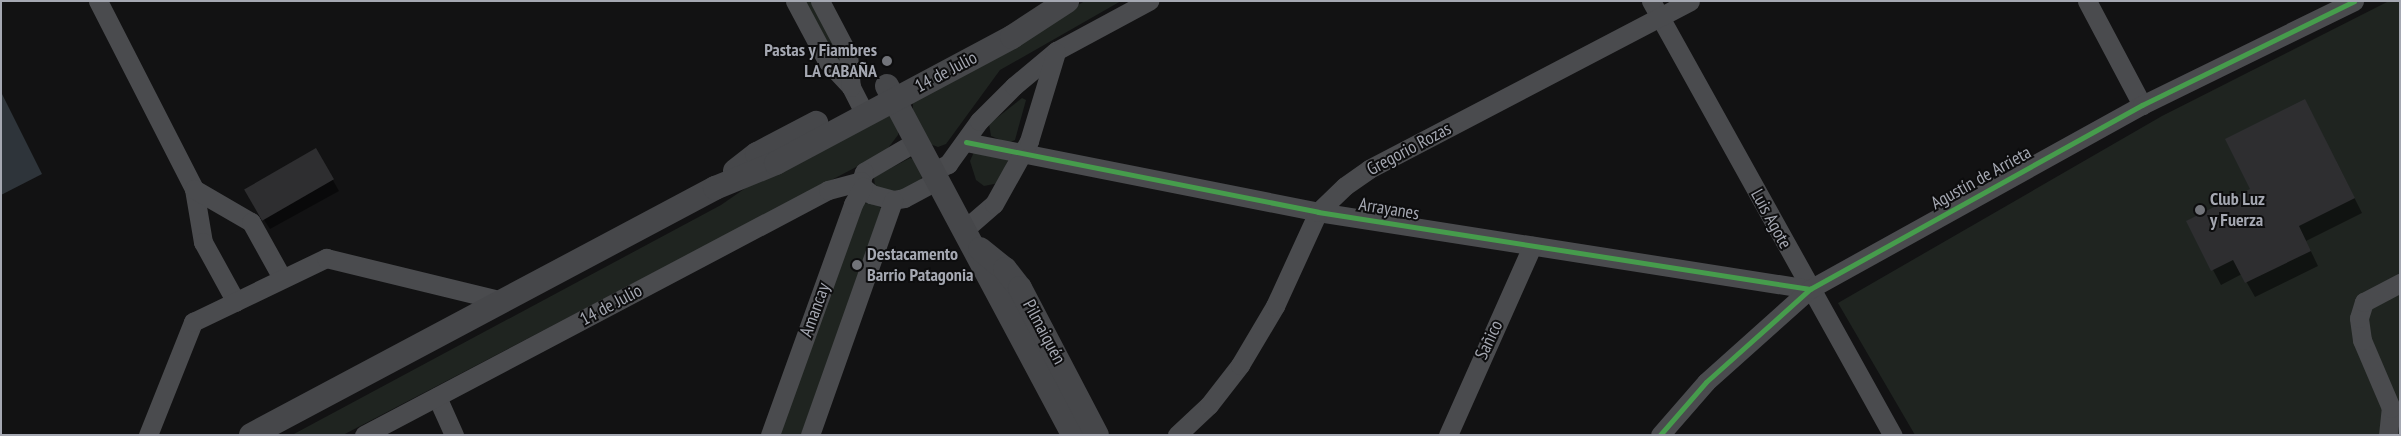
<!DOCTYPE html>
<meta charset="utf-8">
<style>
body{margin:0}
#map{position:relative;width:2401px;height:436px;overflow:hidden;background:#121213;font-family:"PT Sans Narrow",sans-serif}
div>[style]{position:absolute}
.green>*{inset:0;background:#1f2420}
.water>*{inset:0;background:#2e343a}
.shadow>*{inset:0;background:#0007}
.building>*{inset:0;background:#2e2e30;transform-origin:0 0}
.minor>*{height:19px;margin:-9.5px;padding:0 9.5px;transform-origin:9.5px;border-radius:9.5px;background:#4a4b4e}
.major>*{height:24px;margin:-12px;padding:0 12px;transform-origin:12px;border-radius:12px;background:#46474a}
.cycleway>*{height:5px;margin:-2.5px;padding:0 2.5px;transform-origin:2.5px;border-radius:2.5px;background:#469c4c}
.dots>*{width:14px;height:14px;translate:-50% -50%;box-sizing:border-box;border:2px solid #0d0d0e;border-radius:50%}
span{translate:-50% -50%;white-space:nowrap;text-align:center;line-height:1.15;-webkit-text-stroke:4px #0d0d0e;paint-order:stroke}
.poi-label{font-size:18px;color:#a5a8b2;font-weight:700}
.right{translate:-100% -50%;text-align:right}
.left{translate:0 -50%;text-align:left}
.street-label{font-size:18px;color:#a5a8b2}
.frame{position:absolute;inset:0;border:2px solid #a5a8b2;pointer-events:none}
</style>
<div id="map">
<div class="green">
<i style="clip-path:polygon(803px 1px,812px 1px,843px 61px,837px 64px)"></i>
<i style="clip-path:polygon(1085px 1px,1121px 1px,1000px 70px,946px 144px,938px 147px,930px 144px,913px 111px,913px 102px,922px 90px)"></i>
<i style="clip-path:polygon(2389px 1px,2400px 1px,2400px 435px,1915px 435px,1838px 303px,2162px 116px)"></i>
<i style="clip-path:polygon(1022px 98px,1026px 100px,1015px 140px,1008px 143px,991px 136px,989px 124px)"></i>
<i style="clip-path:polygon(889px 112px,898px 128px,898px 135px,885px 152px,343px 435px,292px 435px,721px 205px,773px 169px)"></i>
<i style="clip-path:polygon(974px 152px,1008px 160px,999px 183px,984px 186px,976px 180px,970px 161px)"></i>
<i style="clip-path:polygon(910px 158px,916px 160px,922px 177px,919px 182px,897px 193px,875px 187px,874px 177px)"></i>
<i style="clip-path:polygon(872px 202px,881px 208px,881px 214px,801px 435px,777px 435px,863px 204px)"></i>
</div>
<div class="water">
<i style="clip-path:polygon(1px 92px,42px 174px,1px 195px)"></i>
</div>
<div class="shadow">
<i style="clip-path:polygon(2313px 116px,2362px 213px,2306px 241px,2318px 266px,2255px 297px,2242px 274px,2221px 285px,2187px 221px,2252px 189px)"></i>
<i style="clip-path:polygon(316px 150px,339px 191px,270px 229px,251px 200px)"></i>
</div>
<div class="building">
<i style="clip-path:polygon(2305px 99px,2355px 198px,2299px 226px,2311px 251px,2245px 283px,2233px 260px,2211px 271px,2186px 221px,2250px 189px,2225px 139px)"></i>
<i style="left:316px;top:148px;width:36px;height:83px;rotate:60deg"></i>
</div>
<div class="minor">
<i style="left:98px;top:1px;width:211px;rotate:62.9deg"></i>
<i style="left:194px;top:189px;width:54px;rotate:80.4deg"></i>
<i style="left:203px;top:242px;width:68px;rotate:61.2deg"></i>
<i style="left:795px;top:1px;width:68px;rotate:61.9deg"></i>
<i style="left:827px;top:61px;width:35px;rotate:47deg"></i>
<i style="left:851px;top:87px;width:31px;rotate:63deg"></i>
<i style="left:820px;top:1px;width:60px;rotate:62.2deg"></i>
<i style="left:848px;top:54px;width:33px;rotate:85deg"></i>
<i style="left:1651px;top:1px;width:497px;rotate:60.9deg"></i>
<i style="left:2087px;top:1px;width:118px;rotate:62.1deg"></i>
<i style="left:917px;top:141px;width:61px;rotate:149.7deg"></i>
<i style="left:864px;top:172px;width:9px;rotate:108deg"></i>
<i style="left:861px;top:181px;width:6px;rotate:72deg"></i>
<i style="left:863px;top:187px;width:11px;rotate:41deg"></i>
<i style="left:871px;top:194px;width:23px;rotate:15deg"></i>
<i style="left:893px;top:200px;width:11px;rotate:-10deg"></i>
<i style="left:904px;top:198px;width:38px;rotate:-28deg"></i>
<i style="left:966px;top:142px;width:359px;rotate:11.2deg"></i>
<i style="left:1318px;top:212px;width:498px;rotate:8.9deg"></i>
<i style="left:933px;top:171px;width:17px;rotate:-25deg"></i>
<i style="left:948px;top:164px;width:53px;rotate:-54.2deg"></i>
<i style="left:979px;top:121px;width:49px;rotate:-45deg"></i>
<i style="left:1014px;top:86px;width:55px;rotate:-39.8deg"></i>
<i style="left:1056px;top:51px;width:106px;rotate:-28.3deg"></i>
<i style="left:194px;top:189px;width:66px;rotate:30.1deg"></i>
<i style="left:251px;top:222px;width:64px;rotate:61deg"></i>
<i style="left:965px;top:229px;width:38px;rotate:-41deg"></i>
<i style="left:994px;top:204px;width:72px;rotate:-60.9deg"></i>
<i style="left:1029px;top:141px;width:93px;rotate:-73.1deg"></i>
<i style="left:437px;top:397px;width:42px;rotate:65.9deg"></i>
<i style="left:148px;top:435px;width:122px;rotate:-68.3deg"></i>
<i style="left:193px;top:322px;width:148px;rotate:-25.7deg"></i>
<i style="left:326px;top:258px;width:182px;rotate:13.7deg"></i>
<i style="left:364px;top:435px;width:525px;rotate:-27.83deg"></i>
<i style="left:828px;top:190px;width:34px;rotate:-15deg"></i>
<i style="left:770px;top:435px;width:245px;rotate:-70.2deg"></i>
<i style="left:853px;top:204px;width:20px;rotate:-60deg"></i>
<i style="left:810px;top:435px;width:249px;rotate:-70.5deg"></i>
<i style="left:1177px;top:435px;width:44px;rotate:-43.2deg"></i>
<i style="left:1209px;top:405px;width:51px;rotate:-52.2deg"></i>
<i style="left:1240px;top:365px;width:69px;rotate:-59.3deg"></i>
<i style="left:1275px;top:306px;width:103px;rotate:-65.4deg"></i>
<i style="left:1318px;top:212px;width:37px;rotate:-44deg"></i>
<i style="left:1345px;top:186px;width:29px;rotate:-35deg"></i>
<i style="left:1369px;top:169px;width:362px;rotate:-27.6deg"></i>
<i style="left:1448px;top:435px;width:207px;rotate:-66deg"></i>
<i style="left:1660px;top:435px;width:70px;rotate:-49deg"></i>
<i style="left:1706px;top:382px;width:140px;rotate:-41.8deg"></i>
<i style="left:1810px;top:289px;width:380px;rotate:-29deg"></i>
<i style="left:2142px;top:105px;width:236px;rotate:-26.1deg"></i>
<i style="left:2388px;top:435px;width:27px;rotate:-84deg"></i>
<i style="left:2391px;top:408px;width:74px;rotate:-113.1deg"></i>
<i style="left:2362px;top:340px;width:22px;rotate:-98deg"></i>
<i style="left:2359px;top:318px;width:17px;rotate:-73deg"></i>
<i style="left:2364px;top:302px;width:41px;rotate:-27.8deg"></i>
</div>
<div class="major">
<i style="left:887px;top:86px;width:395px;rotate:61.9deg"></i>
<i style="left:735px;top:171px;width:28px;rotate:-38deg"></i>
<i style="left:757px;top:154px;width:67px;rotate:-27.7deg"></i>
<i style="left:980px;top:249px;width:32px;rotate:39deg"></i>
<i style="left:1005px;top:269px;width:24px;rotate:52deg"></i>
<i style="left:1020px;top:288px;width:166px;rotate:62.4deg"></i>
<i style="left:251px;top:435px;width:526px;rotate:-28.03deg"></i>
<i style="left:715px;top:188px;width:66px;rotate:-22.3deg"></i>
<i style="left:776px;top:163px;width:268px;rotate:-28.1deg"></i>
<i style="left:1012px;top:37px;width:66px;rotate:-33.2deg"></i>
</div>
<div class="cycleway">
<i style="left:966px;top:142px;width:359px;rotate:11.2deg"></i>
<i style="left:1318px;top:212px;width:498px;rotate:8.9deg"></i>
<i style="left:1660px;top:435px;width:70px;rotate:-49deg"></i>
<i style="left:1706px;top:382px;width:140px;rotate:-41.8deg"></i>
<i style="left:1810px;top:289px;width:380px;rotate:-29deg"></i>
<i style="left:2142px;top:105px;width:236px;rotate:-26.1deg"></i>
</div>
<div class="dots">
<i style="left:887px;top:61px;background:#72747a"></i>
<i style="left:2200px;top:210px;background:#72747a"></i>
<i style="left:857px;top:265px;background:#72747a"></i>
</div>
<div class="poi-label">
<span class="right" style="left:877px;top:61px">Pastas y Fiambres<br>LA CABAÑA</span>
<span class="left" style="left:2210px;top:210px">Club Luz<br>y Fuerza</span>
<span class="left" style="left:867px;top:265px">Destacamento<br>Barrio Patagonia</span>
</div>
<div class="street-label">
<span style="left:946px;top:72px;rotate:-28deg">14 de Julio</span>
<span style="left:1409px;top:149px;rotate:-28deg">Gregorio Rozas</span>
<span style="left:1981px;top:178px;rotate:-29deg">Agustín de Arrieta</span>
<span style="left:1389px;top:209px;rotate:9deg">Arrayanes</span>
<span style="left:1771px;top:219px;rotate:61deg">Luis Agote</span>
<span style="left:611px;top:305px;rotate:-28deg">14 de Julio</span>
<span style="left:815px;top:310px;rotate:-70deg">Amancay</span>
<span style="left:1044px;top:332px;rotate:62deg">Pilmaiquén</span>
<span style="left:1489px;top:340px;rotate:-65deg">Sañico</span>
</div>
<div class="frame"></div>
</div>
